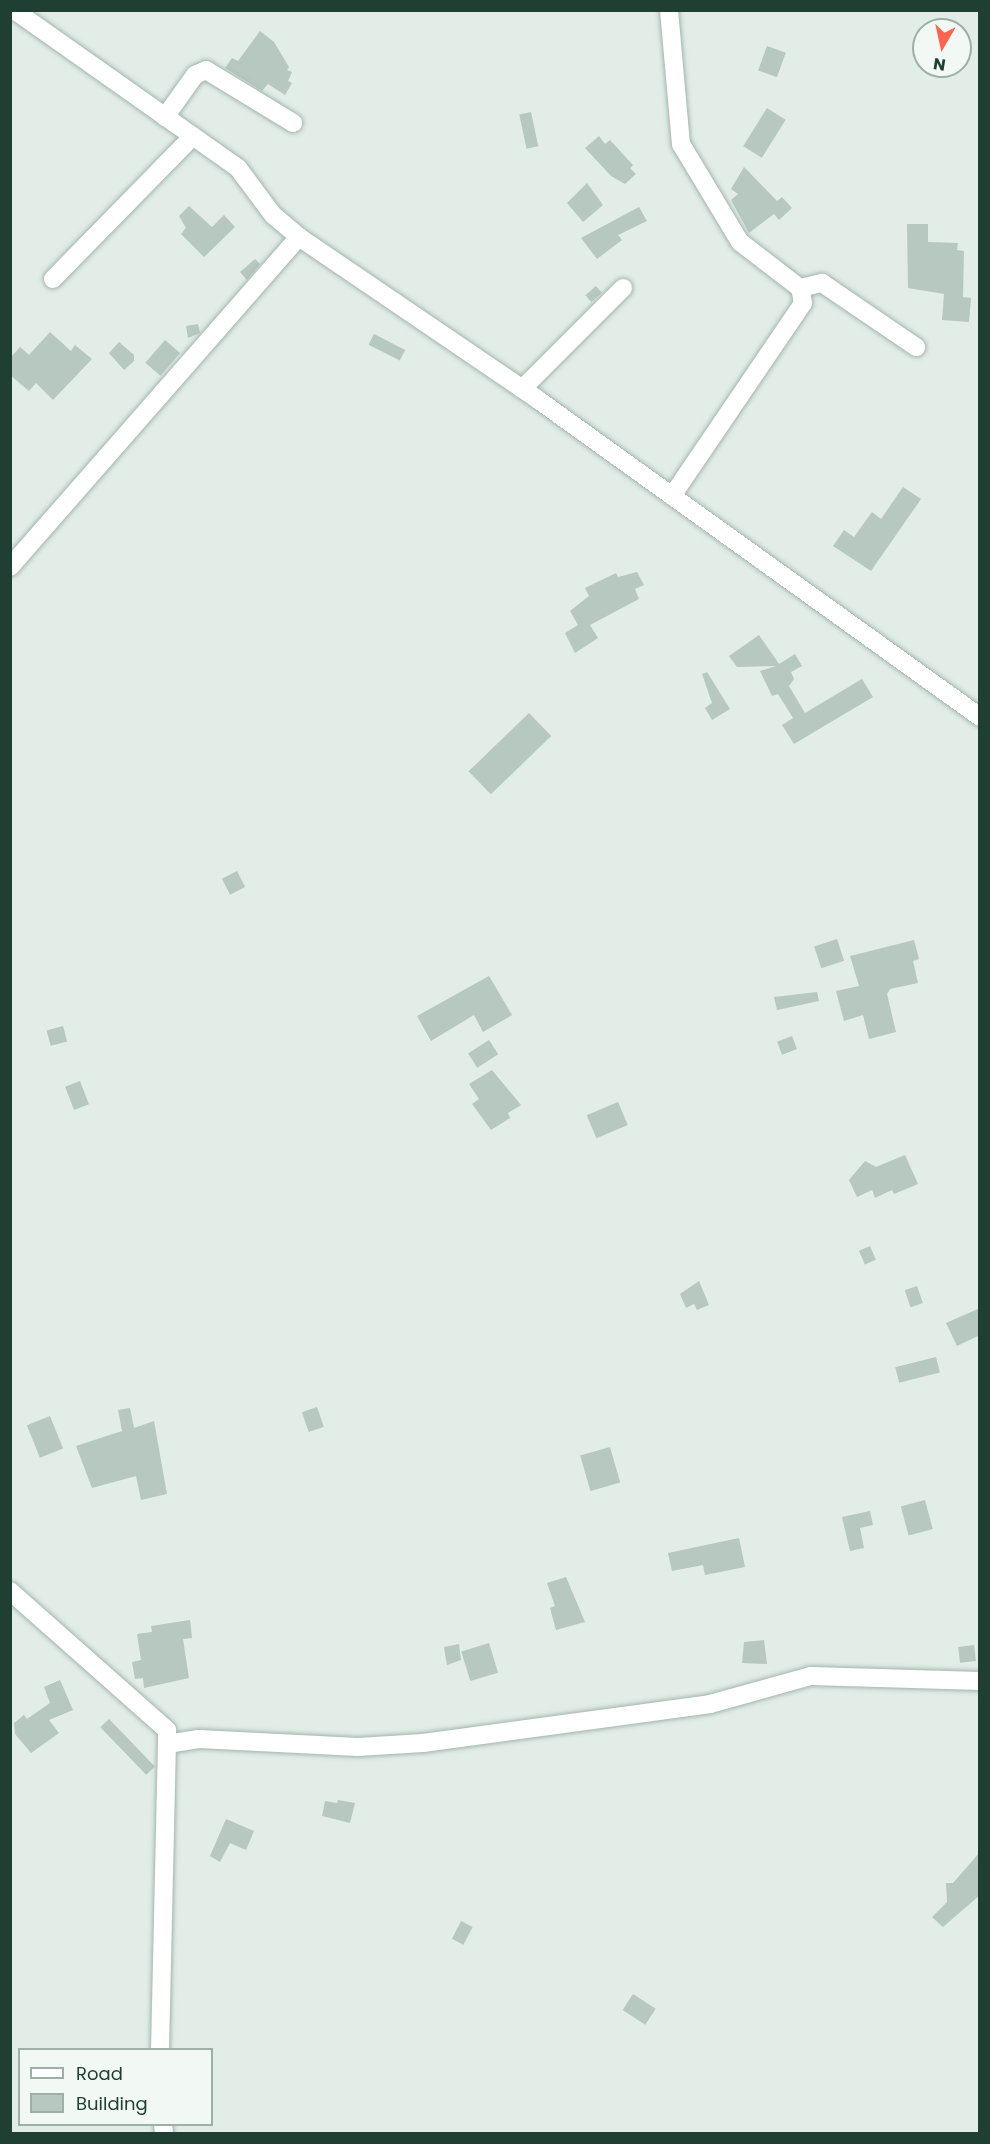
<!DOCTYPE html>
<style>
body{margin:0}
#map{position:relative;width:990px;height:2144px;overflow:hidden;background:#e1ede6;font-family:Poppins,sans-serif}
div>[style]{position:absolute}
.building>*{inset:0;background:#b6c8bf;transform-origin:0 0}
.roads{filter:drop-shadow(0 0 2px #a3b5ad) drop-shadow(0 0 2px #a3b5ad)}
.minor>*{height:18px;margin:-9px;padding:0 9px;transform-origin:9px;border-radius:9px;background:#fff}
span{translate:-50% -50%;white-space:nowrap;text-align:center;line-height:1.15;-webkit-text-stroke:4.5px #f2f9f5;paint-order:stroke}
.frame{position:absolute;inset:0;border:12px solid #203f33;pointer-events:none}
.legend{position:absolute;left:18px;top:2048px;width:195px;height:78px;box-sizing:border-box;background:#f2f9f5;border:2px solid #9eafa7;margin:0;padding:8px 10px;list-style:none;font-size:18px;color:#203f33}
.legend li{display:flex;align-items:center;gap:12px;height:30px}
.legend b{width:30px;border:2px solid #9eafa7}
.north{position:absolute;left:912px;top:18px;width:60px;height:60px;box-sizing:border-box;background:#f2f9f5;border:2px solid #9eafa7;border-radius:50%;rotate:189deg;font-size:16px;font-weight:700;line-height:24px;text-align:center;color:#203f33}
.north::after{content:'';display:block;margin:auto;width:21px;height:27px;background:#fd644f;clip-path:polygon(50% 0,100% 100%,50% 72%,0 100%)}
</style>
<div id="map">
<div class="building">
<i style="clip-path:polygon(260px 31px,274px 42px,289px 67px,287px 70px,292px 72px,288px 81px,292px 83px,285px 95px,268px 84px,262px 91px,225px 68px,232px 58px,238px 61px)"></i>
<i style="left:767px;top:46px;width:20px;height:26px;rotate:20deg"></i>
<i style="left:767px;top:108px;width:22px;height:45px;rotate:32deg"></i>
<i style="left:531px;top:112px;width:35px;height:12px;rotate:78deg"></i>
<i style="clip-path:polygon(599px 136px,605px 144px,610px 140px,633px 165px,630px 168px,636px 174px,625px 184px,611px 176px,585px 148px)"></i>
<i style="clip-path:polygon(744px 167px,777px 201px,782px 197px,792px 208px,779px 220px,774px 214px,749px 233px,731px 200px,738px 194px,731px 189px)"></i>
<i style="clip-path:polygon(587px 183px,603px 205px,583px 222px,567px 203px)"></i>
<i style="clip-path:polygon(189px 206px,212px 227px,224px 215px,235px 227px,204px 257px,181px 234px,186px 228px,179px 216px)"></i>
<i style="clip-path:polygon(639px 207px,647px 221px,618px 235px,622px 240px,597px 259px,581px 238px)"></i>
<i style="clip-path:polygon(907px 224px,928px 224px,928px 242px,958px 243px,957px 250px,964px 251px,963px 297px,971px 298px,969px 322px,942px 320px,944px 294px,908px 288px)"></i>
<i style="clip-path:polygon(255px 259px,260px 264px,247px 280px,240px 272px)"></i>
<i style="left:596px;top:286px;width:9px;height:14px;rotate:49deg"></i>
<i style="clip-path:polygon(198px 324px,200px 333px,188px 338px,186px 326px)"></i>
<i style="clip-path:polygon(50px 332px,71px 351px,75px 345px,92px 359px,53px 400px,36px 383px,29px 391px,10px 375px,10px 358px,20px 347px,29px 355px)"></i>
<i style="left:374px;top:334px;width:35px;height:12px;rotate:27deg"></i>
<i style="left:165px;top:340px;width:20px;height:30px;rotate:41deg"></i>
<i style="clip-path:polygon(119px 342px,134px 355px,134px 361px,124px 370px,109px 353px)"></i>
<i style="clip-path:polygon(903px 487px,921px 499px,871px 571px,833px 546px,844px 530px,854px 537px,872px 512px,881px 519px)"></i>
<i style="clip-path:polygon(637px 572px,644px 585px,635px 589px,639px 599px,590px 625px,598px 638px,575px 653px,565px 633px,578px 625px,570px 611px,589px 596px,585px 588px,616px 573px,618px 577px)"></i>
<i style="clip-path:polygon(759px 635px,779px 664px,795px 654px,802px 666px,791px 672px,794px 679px,789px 686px,805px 713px,862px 679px,873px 697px,794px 744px,782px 725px,793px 718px,778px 694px,772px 696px,760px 671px,776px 666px,737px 667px,729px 656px)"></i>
<i style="clip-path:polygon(707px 672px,730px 709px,712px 720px,705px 708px,712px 703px,702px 674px)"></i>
<i style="left:529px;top:713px;width:32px;height:84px;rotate:46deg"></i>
<i style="left:237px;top:871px;width:18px;height:17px;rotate:63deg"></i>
<i style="left:837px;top:939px;width:23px;height:24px;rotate:72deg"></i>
<i style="clip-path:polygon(914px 940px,919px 959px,913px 961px,918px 983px,890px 989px,887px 994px,896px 1032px,869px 1039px,863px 1015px,844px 1021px,836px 991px,859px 986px,850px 956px)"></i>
<i style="clip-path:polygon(489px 976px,512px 1015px,483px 1032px,474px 1015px,431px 1041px,417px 1016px)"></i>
<i style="clip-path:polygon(817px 992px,819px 1001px,777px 1010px,774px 997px)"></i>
<i style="left:63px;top:1026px;width:16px;height:17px;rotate:75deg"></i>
<i style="left:792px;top:1036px;width:14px;height:16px;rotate:69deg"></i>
<i style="left:489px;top:1040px;width:17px;height:25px;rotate:57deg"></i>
<i style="clip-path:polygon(492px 1070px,521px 1105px,508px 1113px,510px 1118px,491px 1130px,472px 1104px,479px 1099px,469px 1084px)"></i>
<i style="left:80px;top:1081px;width:25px;height:16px;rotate:69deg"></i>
<i style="left:618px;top:1102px;width:25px;height:34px;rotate:67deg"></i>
<i style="clip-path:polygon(905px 1155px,918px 1184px,894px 1194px,892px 1190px,875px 1198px,872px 1190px,857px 1197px,849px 1180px,865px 1161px,876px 1167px)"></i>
<i style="left:870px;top:1246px;width:15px;height:12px;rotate:67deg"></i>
<i style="clip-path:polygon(699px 1281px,709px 1305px,697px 1310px,694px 1304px,686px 1308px,680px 1294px)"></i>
<i style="left:917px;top:1286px;width:18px;height:13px;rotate:71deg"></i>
<i style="clip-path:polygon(980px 1308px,980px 1335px,957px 1346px,946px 1323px)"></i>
<i style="left:936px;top:1357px;width:16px;height:42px;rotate:76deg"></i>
<i style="left:317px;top:1407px;width:21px;height:16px;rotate:71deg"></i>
<i style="clip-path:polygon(130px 1408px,134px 1428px,154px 1421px,167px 1494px,141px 1500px,136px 1476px,92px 1488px,76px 1446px,122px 1431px,118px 1410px)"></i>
<i style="left:50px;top:1416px;width:35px;height:25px;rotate:68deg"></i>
<i style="left:610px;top:1447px;width:37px;height:31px;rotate:74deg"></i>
<i style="left:925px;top:1500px;width:30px;height:25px;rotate:75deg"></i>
<i style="clip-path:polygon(870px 1511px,873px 1525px,860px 1528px,864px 1548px,850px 1551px,842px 1517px)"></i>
<i style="clip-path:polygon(739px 1538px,745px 1567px,705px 1575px,703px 1565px,672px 1571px,668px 1553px)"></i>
<i style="clip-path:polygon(566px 1577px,585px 1622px,556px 1630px,550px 1608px,555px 1606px,547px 1583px)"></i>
<i style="clip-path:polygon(190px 1620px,192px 1638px,183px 1639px,189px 1678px,144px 1688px,143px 1678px,135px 1679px,132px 1662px,141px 1660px,137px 1634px,152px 1632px,151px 1626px)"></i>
<i style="clip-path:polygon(764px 1640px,767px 1664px,742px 1663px,744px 1642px)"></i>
<i style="left:489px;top:1643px;width:31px;height:29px;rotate:73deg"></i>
<i style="clip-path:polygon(459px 1644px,461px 1660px,447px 1665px,444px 1647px)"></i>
<i style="left:974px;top:1645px;width:16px;height:16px;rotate:83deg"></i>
<i style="clip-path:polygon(60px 1680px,73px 1710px,49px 1720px,59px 1733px,31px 1753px,15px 1734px,14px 1723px,24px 1715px,27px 1719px,50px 1703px,44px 1687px)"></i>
<i style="left:109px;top:1719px;width:66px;height:12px;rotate:46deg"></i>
<i style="clip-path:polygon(338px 1800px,355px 1803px,350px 1823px,322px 1816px,325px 1801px,337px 1803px)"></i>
<i style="clip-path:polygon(226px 1819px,254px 1831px,246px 1850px,230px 1843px,220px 1862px,210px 1856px)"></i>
<i style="clip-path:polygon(980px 1852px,980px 1895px,943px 1927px,932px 1917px,947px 1902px,946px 1883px,953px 1883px)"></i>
<i style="left:461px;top:1921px;width:13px;height:20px;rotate:27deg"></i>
<i style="left:633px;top:1994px;width:27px;height:19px;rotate:33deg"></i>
</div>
<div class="roads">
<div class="minor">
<i style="left:14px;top:10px;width:274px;rotate:35.2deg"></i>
<i style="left:238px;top:168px;width:59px;rotate:53.3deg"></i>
<i style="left:273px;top:215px;width:34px;rotate:40deg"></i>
<i style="left:299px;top:237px;width:288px;rotate:34.2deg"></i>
<i style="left:537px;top:399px;width:545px;rotate:35.67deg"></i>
<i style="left:669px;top:10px;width:135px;rotate:84.9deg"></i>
<i style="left:681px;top:144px;width:114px;rotate:59deg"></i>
<i style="left:740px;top:242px;width:76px;rotate:37.5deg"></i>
<i style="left:800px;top:288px;width:23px;rotate:-13deg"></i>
<i style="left:822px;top:283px;width:114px;rotate:34.2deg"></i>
<i style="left:165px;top:117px;width:52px;rotate:-54.5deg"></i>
<i style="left:195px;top:75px;width:12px;rotate:-24deg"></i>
<i style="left:206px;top:70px;width:102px;rotate:31.3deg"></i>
<i style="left:53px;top:279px;width:200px;rotate:-45.6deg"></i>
<i style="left:522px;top:389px;width:143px;rotate:-45deg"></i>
<i style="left:672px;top:496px;width:233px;rotate:-55.8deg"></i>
<i style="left:803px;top:303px;width:15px;rotate:-101deg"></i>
<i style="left:10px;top:567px;width:439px;rotate:-48.8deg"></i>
<i style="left:10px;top:1591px;width:210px;rotate:41.5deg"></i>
<i style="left:167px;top:1730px;width:14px;rotate:90deg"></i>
<i style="left:167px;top:1744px;width:32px;rotate:-9deg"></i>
<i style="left:199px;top:1739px;width:159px;rotate:2.9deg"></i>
<i style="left:358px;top:1747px;width:65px;rotate:-3.5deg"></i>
<i style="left:423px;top:1743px;width:290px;rotate:-7.7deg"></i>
<i style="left:710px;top:1704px;width:105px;rotate:-15.5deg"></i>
<i style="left:811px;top:1676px;width:169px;rotate:1.7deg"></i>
<i style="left:160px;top:2050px;width:306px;rotate:-88.7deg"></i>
<i style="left:163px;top:2124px;width:10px;rotate:84deg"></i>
</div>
</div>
<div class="frame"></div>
<ul class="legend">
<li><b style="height:8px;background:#fff"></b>Road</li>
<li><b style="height:16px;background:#b6c8bf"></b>Building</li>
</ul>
<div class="north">N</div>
</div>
